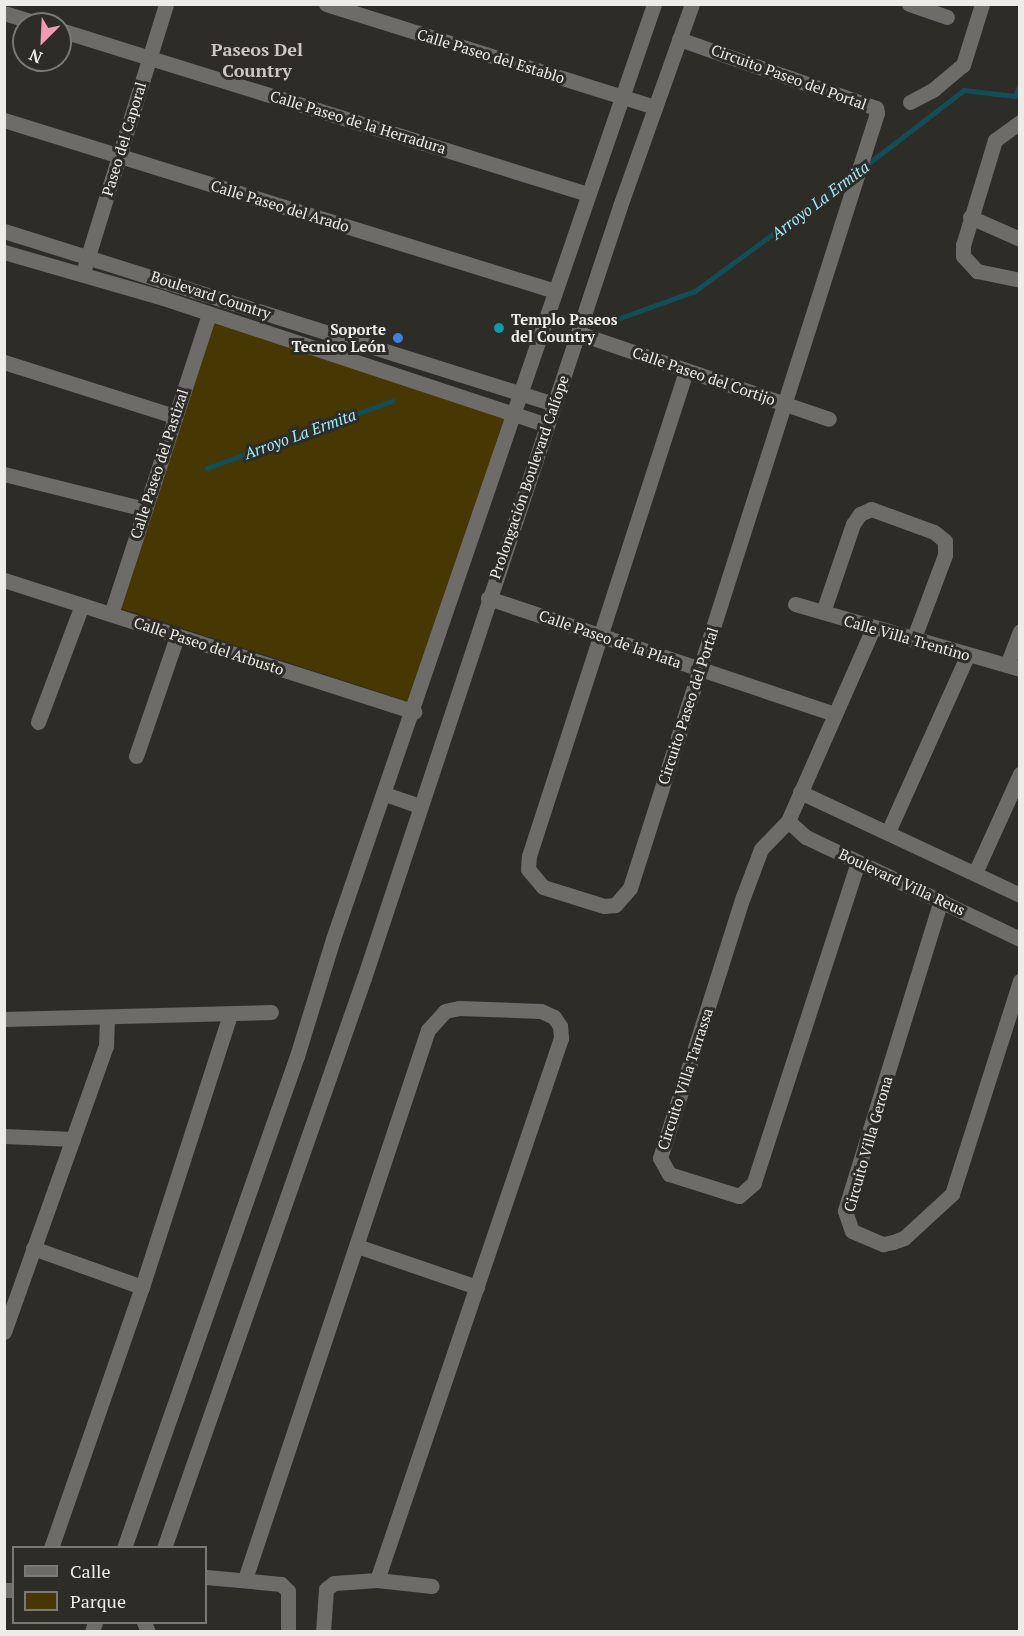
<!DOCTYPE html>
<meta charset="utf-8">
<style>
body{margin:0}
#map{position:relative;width:1024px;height:1636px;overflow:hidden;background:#2e2c27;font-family:"PT Serif",serif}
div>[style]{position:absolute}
.green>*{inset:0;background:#473702;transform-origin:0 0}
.stream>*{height:4.5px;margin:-2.25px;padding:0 2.25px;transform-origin:2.25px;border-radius:2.25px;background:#124e58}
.minor>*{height:15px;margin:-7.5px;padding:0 7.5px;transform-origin:7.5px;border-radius:7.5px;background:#6d6c69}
.dots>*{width:16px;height:16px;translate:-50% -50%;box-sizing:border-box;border:3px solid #2e2c27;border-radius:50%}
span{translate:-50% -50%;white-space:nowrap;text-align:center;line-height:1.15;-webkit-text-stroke:6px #2e2c27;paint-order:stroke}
.street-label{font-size:15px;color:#edece8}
.poi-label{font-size:15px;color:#edece8;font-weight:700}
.left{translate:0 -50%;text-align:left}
.right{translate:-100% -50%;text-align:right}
.water-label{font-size:16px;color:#9fecfc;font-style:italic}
.quarter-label{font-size:18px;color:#cbc8c2;font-weight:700}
.frame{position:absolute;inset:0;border:6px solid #edece8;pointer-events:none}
.legend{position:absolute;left:12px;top:1546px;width:195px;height:78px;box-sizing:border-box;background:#2e2c27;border:2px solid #7a7974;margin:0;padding:8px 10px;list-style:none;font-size:18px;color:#edece8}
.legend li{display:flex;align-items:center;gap:12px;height:30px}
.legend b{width:30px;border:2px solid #7a7974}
.north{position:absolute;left:12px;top:12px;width:60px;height:60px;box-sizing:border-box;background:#2e2c27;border:2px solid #7a7974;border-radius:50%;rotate:204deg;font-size:16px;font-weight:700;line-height:24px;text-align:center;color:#edece8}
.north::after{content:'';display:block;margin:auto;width:21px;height:27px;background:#f19ab4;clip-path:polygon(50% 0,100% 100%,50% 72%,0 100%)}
</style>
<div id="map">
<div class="green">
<i style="left:214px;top:321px;width:306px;height:302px;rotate:18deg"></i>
</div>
<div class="stream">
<i style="left:865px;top:166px;width:125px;rotate:-37.5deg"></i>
<i style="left:964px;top:90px;width:51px;rotate:6.7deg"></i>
<i style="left:1015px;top:96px;width:12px;rotate:-66deg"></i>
<i style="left:612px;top:321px;width:88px;rotate:-19.9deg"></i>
<i style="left:695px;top:291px;width:193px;rotate:-36.2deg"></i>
<i style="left:207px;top:468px;width:197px;rotate:-19.9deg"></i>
</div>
<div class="minor">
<i style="left:326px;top:4px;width:345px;rotate:17.4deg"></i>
<i style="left:909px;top:4px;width:40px;rotate:18.9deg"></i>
<i style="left:4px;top:13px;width:38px;rotate:17deg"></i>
<i style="left:60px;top:30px;width:553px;rotate:17.26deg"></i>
<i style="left:679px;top:39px;width:209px;rotate:19.3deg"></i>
<i style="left:876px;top:108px;width:5px;rotate:79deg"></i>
<i style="left:877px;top:113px;width:813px;rotate:107.68deg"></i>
<i style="left:630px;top:888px;width:23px;rotate:131deg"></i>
<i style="left:615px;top:905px;width:11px;rotate:175deg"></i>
<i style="left:604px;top:906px;width:64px;rotate:-162.7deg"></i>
<i style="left:543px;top:887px;width:23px;rotate:-130deg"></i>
<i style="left:528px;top:869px;width:13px;rotate:-86deg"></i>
<i style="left:529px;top:856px;width:510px;rotate:-72.06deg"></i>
<i style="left:910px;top:102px;width:27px;rotate:-28deg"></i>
<i style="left:934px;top:89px;width:38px;rotate:-40deg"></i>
<i style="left:963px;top:65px;width:64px;rotate:-72.7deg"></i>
<i style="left:4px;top:120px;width:577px;rotate:17.24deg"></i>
<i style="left:1020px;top:122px;width:31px;rotate:144deg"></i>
<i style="left:995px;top:140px;width:110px;rotate:106.9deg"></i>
<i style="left:963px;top:245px;width:11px;rotate:90deg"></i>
<i style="left:963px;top:256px;width:21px;rotate:47deg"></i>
<i style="left:977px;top:271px;width:44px;rotate:11.8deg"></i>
<i style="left:970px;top:217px;width:55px;rotate:23.7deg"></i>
<i style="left:4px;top:231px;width:577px;rotate:17.46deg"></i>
<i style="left:4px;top:252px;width:166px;rotate:16.1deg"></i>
<i style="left:163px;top:298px;width:404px;rotate:18.3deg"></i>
<i style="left:85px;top:266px;width:274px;rotate:-72.8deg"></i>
<i style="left:578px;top:333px;width:265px;rotate:18.9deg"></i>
<i style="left:4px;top:362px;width:178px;rotate:17.6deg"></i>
<i style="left:4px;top:474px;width:144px;rotate:14deg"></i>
<i style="left:4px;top:580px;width:431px;rotate:17.8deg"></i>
<i style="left:488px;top:598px;width:365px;rotate:18.5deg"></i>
<i style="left:795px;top:604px;width:234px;rotate:16.1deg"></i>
<i style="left:823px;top:612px;width:93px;rotate:-71.2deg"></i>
<i style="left:853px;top:524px;width:12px;rotate:-55deg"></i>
<i style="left:860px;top:514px;width:12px;rotate:-24deg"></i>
<i style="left:871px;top:509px;width:67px;rotate:20.1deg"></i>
<i style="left:934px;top:532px;width:14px;rotate:39deg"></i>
<i style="left:945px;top:541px;width:14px;rotate:90deg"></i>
<i style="left:945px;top:555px;width:91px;rotate:110.6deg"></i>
<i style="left:111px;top:614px;width:316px;rotate:-71.9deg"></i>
<i style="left:1007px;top:665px;width:36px;rotate:-69deg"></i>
<i style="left:38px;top:722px;width:125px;rotate:-69.4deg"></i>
<i style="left:136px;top:756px;width:127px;rotate:-71.1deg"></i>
<i style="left:800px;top:792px;width:243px;rotate:25.1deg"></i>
<i style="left:385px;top:794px;width:37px;rotate:19deg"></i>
<i style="left:788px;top:821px;width:24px;rotate:42deg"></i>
<i style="left:806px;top:837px;width:237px;rotate:25.5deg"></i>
<i style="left:888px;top:832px;width:193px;rotate:-65.8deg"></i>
<i style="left:858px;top:862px;width:337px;rotate:108deg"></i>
<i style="left:754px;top:1183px;width:20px;rotate:139deg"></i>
<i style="left:739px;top:1196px;width:73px;rotate:-162.6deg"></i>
<i style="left:669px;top:1174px;width:18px;rotate:-119deg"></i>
<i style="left:660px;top:1158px;width:274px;rotate:-72.4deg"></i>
<i style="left:743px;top:897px;width:51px;rotate:-69.4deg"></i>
<i style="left:761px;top:849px;width:39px;rotate:-46deg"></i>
<i style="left:788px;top:821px;width:211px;rotate:-66.2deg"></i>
<i style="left:975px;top:873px;width:109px;rotate:-65.6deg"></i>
<i style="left:941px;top:900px;width:325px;rotate:107.2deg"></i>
<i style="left:845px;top:1211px;width:21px;rotate:71deg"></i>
<i style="left:852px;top:1231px;width:34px;rotate:23deg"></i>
<i style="left:883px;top:1244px;width:10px;rotate:-11deg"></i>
<i style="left:893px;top:1242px;width:12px;rotate:-20deg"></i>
<i style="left:904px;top:1238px;width:65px;rotate:-42.5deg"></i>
<i style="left:952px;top:1194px;width:224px;rotate:-72.3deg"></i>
<i style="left:4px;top:1019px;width:267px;rotate:-1.5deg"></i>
<i style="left:4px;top:1136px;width:69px;rotate:2.5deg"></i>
<i style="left:357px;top:1246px;width:127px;rotate:18.9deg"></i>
<i style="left:33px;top:1248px;width:116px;rotate:19.7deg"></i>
<i style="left:4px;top:1332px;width:304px;rotate:-70.4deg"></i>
<i style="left:106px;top:1046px;width:27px;rotate:-88deg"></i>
<i style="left:51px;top:1548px;width:276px;rotate:-70.8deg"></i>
<i style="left:142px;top:1287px;width:286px;rotate:-72.1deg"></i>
<i style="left:124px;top:1548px;width:522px;rotate:-70.63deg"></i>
<i style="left:297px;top:1056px;width:122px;rotate:-72.9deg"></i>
<i style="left:333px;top:939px;width:989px;rotate:-71.05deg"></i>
<i style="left:164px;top:1548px;width:604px;rotate:-70.67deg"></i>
<i style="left:364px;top:978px;width:813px;rotate:-71.65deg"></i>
<i style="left:620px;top:206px;width:214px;rotate:-70.4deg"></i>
<i style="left:206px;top:1577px;width:75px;rotate:5.3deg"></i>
<i style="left:281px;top:1584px;width:10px;rotate:45deg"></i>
<i style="left:288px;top:1591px;width:41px;rotate:90deg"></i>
<i style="left:245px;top:1579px;width:579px;rotate:-71.57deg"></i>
<i style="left:428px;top:1030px;width:25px;rotate:-48deg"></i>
<i style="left:445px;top:1011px;width:14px;rotate:-12deg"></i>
<i style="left:459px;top:1008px;width:82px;rotate:2.1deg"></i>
<i style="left:541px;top:1011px;width:14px;rotate:25deg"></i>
<i style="left:554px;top:1017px;width:11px;rotate:56deg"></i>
<i style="left:560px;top:1026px;width:12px;rotate:85deg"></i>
<i style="left:561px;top:1038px;width:572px;rotate:108.75deg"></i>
<i style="left:4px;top:1590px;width:10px"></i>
<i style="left:144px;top:1622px;width:11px;rotate:68deg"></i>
<i style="left:92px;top:1632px;width:10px;rotate:-73deg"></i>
<i style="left:323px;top:1632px;width:43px;rotate:-86deg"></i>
<i style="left:326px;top:1589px;width:10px;rotate:-37deg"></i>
<i style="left:334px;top:1583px;width:43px;rotate:-4deg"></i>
<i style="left:377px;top:1580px;width:55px;rotate:6.2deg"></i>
</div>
<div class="dots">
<i style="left:499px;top:328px;background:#0f9aa8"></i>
<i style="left:398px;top:338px;background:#3f7fe0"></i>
</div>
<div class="street-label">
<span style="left:491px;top:56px;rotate:17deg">Calle Paseo del Establo</span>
<span style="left:789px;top:77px;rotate:20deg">Circuito Paseo del Portal</span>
<span style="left:358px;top:122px;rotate:17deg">Calle Paseo de la Herradura</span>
<span style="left:124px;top:139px;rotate:-73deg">Paseo del Caporal</span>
<span style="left:280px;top:206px;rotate:17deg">Calle Paseo del Arado</span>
<span style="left:211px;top:295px;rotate:18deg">Boulevard Country</span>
<span style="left:704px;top:376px;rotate:19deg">Calle Paseo del Cortijo</span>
<span style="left:159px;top:464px;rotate:-72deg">Calle Paseo del Pastizal</span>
<span style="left:529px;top:477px;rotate:-71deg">Prolongación Boulevard Calíope</span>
<span style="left:907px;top:638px;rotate:16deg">Calle Villa Trentino</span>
<span style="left:610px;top:639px;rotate:19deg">Calle Paseo de la Plata</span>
<span style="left:209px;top:646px;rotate:18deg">Calle Paseo del Arbusto</span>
<span style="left:688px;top:706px;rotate:-72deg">Circuito Paseo del Portal</span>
<span style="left:902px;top:882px;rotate:25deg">Boulevard Villa Reus</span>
<span style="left:685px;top:1079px;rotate:-72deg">Circuito Villa Tarrassa</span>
<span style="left:868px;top:1144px;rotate:-74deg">Circuito Villa Gerona</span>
</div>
<div class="poi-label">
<span class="left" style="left:511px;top:328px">Templo Paseos<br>del Country</span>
<span class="right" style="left:386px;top:338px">Soporte<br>Tecnico León</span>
</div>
<div class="water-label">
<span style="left:820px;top:200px;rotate:-37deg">Arroyo La Ermita</span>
<span style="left:300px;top:434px;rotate:-20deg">Arroyo La Ermita</span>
</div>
<div class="quarter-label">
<span style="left:257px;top:60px">Paseos Del<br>Country</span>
</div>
<div class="frame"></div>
<ul class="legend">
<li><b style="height:8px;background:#6d6c69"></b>Calle</li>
<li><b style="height:16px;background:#473702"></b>Parque</li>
</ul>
<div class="north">N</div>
</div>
